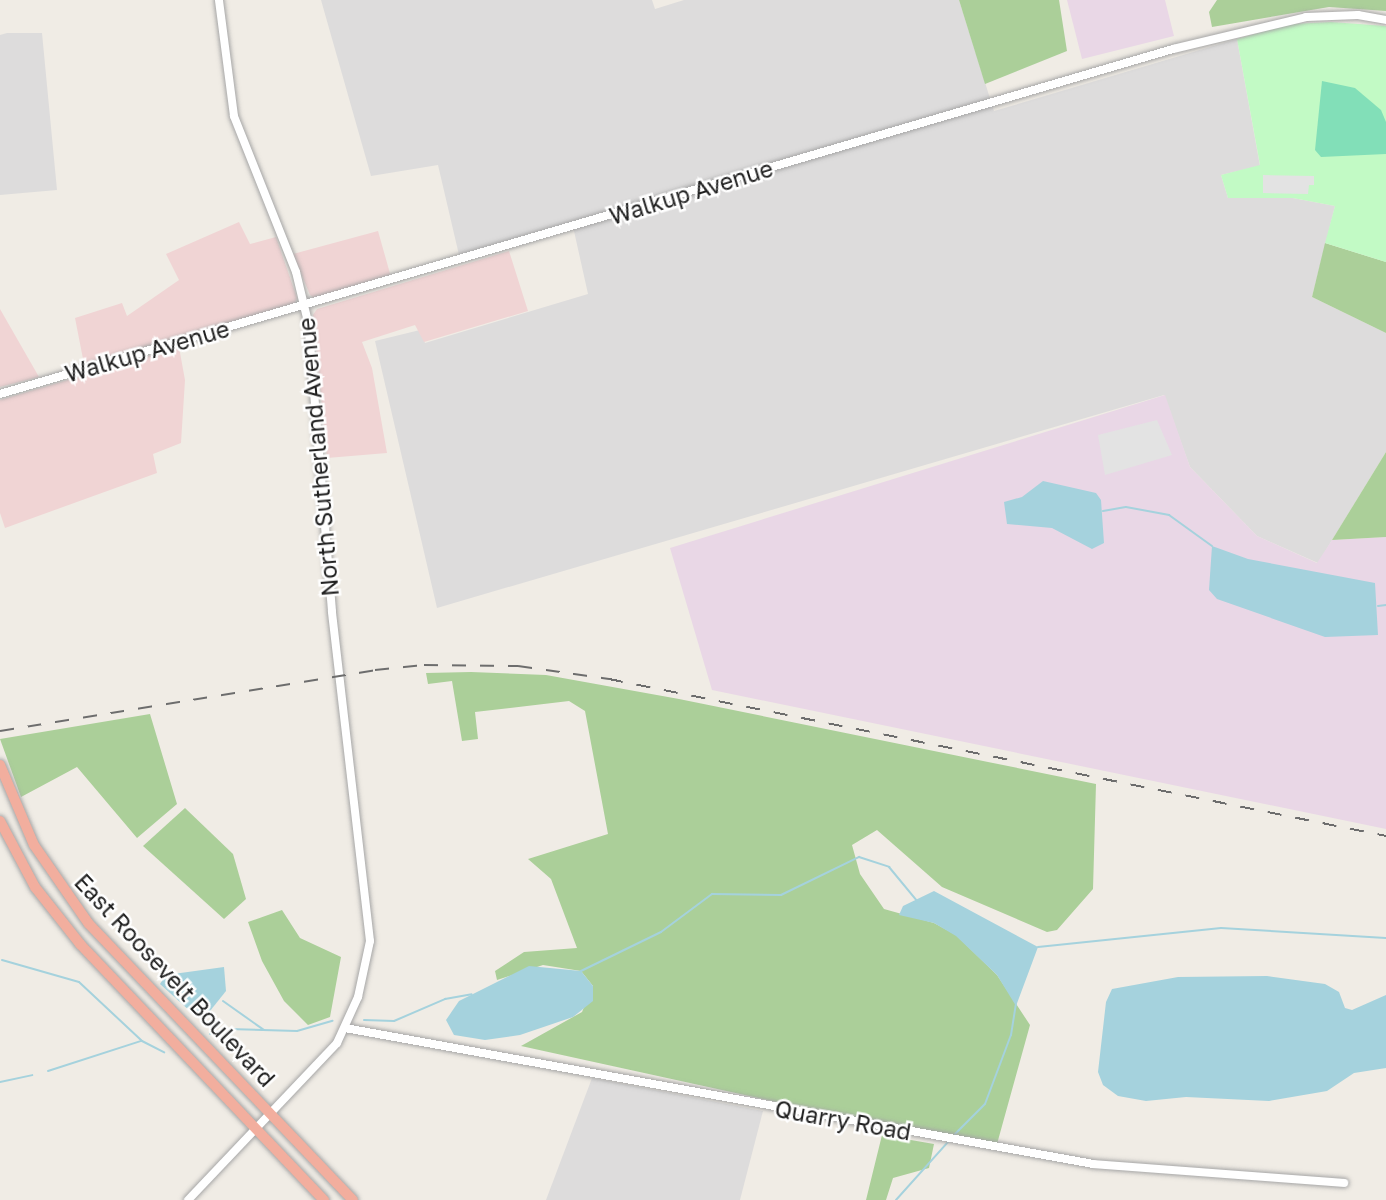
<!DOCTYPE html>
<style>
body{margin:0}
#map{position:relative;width:1386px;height:1200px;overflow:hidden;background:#f0ece5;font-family:"Golos Text",sans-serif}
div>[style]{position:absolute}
.residential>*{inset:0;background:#dddcdc}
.commercial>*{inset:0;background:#f0d4d4}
.industrial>*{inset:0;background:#e9d7e6}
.forest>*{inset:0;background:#abcf99}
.park>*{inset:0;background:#c2fac5}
.pitch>*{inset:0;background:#82dfb8}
.parking>*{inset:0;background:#e3e3e3}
.water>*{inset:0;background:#a5d2dd}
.stream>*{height:2px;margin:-1px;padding:0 1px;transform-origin:1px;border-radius:1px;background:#a5d2dd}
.roads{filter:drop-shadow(0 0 2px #a6a6a6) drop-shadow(0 0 2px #a6a6a6)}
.tertiary>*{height:8px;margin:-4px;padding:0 4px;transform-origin:4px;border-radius:4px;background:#fff}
.trunk>*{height:10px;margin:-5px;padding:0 5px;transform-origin:5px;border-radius:5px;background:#f2ae9e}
.rail>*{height:2px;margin-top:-1px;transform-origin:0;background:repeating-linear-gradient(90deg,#6d6d6d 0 14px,transparent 0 28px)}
span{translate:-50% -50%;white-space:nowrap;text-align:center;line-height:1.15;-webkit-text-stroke:5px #fff;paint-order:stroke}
.street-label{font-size:23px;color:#1f1f1f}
</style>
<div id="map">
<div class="residential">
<i style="clip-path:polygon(321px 0,652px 0,655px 9px,684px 0,959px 0,994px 111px,1237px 39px,1260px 166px,1221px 175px,1228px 198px,1293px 198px,1335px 206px,1312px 297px,1386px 333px,1386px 452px,1318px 563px,1257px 536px,1190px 467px,1164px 395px,437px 608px,375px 341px,420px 330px,425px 343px,588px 294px,572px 222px,459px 255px,438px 165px,371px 176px)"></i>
<i style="clip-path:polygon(7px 33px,42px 33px,57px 190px,0 195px,0 35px)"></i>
<i style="clip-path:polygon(592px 1078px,763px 1111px,740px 1200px,546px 1200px)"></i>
</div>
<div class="commercial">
<i style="clip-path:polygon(239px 222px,250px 244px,276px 237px,297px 298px,294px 304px,84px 364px,75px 318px,122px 303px,127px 316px,179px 280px,166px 254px)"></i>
<i style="clip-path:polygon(378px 231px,391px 277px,314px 298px,310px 295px,293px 254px)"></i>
<i style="clip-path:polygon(509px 251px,528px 311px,424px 342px,415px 325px,362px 342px,372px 368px,387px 453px,327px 458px,313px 315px,317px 309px)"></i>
<i style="clip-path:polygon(0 309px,39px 377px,0 387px)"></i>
<i style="clip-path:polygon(179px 347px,185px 380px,181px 443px,153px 454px,157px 473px,5px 528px,0 513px,0 400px)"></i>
</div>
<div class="industrial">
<i style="clip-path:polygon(1067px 0,1165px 0,1174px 36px,1082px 59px)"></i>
<i style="clip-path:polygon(1165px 395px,1190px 467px,1257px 536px,1317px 563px,1332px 540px,1386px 537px,1386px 829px,712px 690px,670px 548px)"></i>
</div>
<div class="forest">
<i style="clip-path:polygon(959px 0,1059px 0,1067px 51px,985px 84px)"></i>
<i style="clip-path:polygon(1217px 0,1386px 0,1386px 11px,1329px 7px,1212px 27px,1209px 12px)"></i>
<i style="clip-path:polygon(1325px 243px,1386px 262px,1386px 333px,1312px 297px)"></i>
<i style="clip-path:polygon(1386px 452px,1386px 537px,1332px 540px)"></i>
<i style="clip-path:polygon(471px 672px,546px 675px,679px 699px,1096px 784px,1093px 889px,1057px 930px,1047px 932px,942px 887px,877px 830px,852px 845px,860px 874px,884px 909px,934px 923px,956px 935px,997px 975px,1030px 1025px,997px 1144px,850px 1118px,521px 1046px,582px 1012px,593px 986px,581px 971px,543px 965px,497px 980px,495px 971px,524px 952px,577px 948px,551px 879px,528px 859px,608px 834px,585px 711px,569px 701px,475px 712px,478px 739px,462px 741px,452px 681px,428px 684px,426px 673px)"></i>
<i style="clip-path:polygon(150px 714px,177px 804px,137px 838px,77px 767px,21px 797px,0 739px)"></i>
<i style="clip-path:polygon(185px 808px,233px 854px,246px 899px,224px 919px,143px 846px)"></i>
<i style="clip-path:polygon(282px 910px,300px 938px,341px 957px,330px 1017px,308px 1025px,284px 1001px,262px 961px,248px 922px)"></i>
<i style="clip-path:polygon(882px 1135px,934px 1144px,929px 1168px,893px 1178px,886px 1200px,866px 1200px)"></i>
</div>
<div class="park">
<i style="clip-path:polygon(1331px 22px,1386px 26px,1386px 262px,1325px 243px,1335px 206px,1293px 198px,1228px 198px,1221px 175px,1260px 165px,1237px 39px,1290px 24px)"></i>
</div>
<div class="pitch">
<i style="clip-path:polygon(1322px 81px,1355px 88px,1381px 110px,1386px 122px,1386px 154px,1321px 157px,1315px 150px)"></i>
</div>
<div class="parking">
<i style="clip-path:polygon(1263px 175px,1314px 176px,1314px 185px,1309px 185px,1308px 194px,1263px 193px)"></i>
<i style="clip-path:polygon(1157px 420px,1172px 455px,1105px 475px,1098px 435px)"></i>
</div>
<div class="water">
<i style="clip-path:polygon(1043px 481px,1096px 493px,1101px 500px,1104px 543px,1092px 549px,1052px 528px,1007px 524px,1004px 502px,1022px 497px)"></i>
<i style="clip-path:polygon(1212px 546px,1248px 559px,1375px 583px,1378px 635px,1325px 637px,1217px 599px,1209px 590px)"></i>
<i style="clip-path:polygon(934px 891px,1038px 947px,1016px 1006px,997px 975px,956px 936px,934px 923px,899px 915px,903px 906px)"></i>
<i style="clip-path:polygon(529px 966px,581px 971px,593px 986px,593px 1001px,573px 1017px,520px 1035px,485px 1040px,454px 1035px,446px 1020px,459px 1001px)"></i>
<i style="clip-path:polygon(224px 967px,226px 991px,210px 1011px,191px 1012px,160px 984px,166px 975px)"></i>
<i style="clip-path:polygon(1267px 976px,1325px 984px,1339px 992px,1345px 1008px,1352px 1010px,1386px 995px,1386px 1068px,1354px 1073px,1327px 1091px,1269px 1101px,1186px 1097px,1146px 1101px,1118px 1096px,1103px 1085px,1098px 1072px,1106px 1002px,1112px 989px,1178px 977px)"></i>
</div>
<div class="stream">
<i style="left:1103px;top:511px;width:23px;rotate:-10deg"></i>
<i style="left:1126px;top:507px;width:44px;rotate:10.5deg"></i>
<i style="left:1169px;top:515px;width:53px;rotate:35.8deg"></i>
<i style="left:1378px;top:606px;width:8px;rotate:-7deg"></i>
<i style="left:1038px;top:947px;width:184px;rotate:-5.9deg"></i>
<i style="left:1221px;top:928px;width:165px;rotate:3.5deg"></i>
<i style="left:2px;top:960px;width:80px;rotate:15.9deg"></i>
<i style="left:79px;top:982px;width:86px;rotate:43.1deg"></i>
<i style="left:142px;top:1041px;width:25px;rotate:27deg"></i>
<i style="left:581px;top:971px;width:89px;rotate:-26deg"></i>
<i style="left:661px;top:932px;width:64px;rotate:-36.7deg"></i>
<i style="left:712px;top:894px;width:69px;rotate:0.8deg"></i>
<i style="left:781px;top:895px;width:87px;rotate:-26deg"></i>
<i style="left:859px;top:857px;width:32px;rotate:18deg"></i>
<i style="left:889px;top:867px;width:44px;rotate:50.5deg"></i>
<i style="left:223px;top:1001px;width:50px;rotate:35.3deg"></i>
<i style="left:364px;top:1020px;width:30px;rotate:2deg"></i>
<i style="left:394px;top:1021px;width:56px;rotate:-23.3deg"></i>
<i style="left:445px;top:999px;width:27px;rotate:-10deg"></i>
<i style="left:210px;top:1034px;width:19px;rotate:-16deg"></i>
<i style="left:228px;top:1029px;width:69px;rotate:1.7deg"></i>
<i style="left:297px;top:1031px;width:37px;rotate:-16deg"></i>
<i style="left:48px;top:1071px;width:98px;rotate:-17.9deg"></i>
<i style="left:0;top:1082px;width:33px;rotate:-12deg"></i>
<i style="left:955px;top:1134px;width:42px;rotate:-45deg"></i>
<i style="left:985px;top:1104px;width:74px;rotate:-69.4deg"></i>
<i style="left:1011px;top:1035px;width:31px;rotate:-81deg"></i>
<i style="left:896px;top:1200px;width:79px;rotate:-48.1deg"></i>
</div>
<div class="roads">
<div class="tertiary">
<i style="left:0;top:394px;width:1223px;rotate:-16.39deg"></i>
<i style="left:1173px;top:49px;width:137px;rotate:-13.5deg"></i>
<i style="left:1306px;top:17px;width:52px;rotate:-2.2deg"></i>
<i style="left:1358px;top:15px;width:28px;rotate:10deg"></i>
<i style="left:345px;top:1028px;width:760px;rotate:10.3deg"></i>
<i style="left:1093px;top:1164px;width:252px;rotate:4.3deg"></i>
<i style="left:188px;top:1200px;width:216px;rotate:-46.5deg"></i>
<i style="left:337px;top:1043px;width:51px;rotate:-65.5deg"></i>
<i style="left:358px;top:997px;width:57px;rotate:-77.9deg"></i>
<i style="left:370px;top:941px;width:332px;rotate:-96.6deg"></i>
<i style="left:332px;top:611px;width:290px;rotate:-94.7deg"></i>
<i style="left:308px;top:322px;width:51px;rotate:-103.5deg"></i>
<i style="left:296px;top:272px;width:168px;rotate:-111.7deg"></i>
<i style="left:234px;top:116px;width:117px;rotate:-97.4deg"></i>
</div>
<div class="trunk">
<i style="left:0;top:765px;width:87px;rotate:67deg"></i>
<i style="left:34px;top:845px;width:96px;rotate:55.2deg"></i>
<i style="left:89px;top:924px;width:382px;rotate:46.3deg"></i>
<i style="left:0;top:821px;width:75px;rotate:62.1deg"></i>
<i style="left:35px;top:887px;width:73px;rotate:51.7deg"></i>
<i style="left:80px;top:944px;width:354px;rotate:46.4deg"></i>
</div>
</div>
<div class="rail">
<i style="left:0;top:731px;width:380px;rotate:-9.2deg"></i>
<i style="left:375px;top:670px;width:49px;rotate:-5.8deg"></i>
<i style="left:424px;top:665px;width:94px;rotate:0.6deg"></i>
<i style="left:518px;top:666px;width:92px;rotate:8.1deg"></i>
<i style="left:609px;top:679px;width:793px;rotate:11.42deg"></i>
</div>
<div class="street-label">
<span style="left:691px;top:192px;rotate:-17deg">Walkup Avenue</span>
<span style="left:147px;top:351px;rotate:-16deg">Walkup Avenue</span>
<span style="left:318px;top:457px;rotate:-95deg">North Sutherland Avenue</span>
<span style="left:175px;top:980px;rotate:47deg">East Roosevelt Boulevard</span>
<span style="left:843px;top:1120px;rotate:10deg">Quarry Road</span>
</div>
</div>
